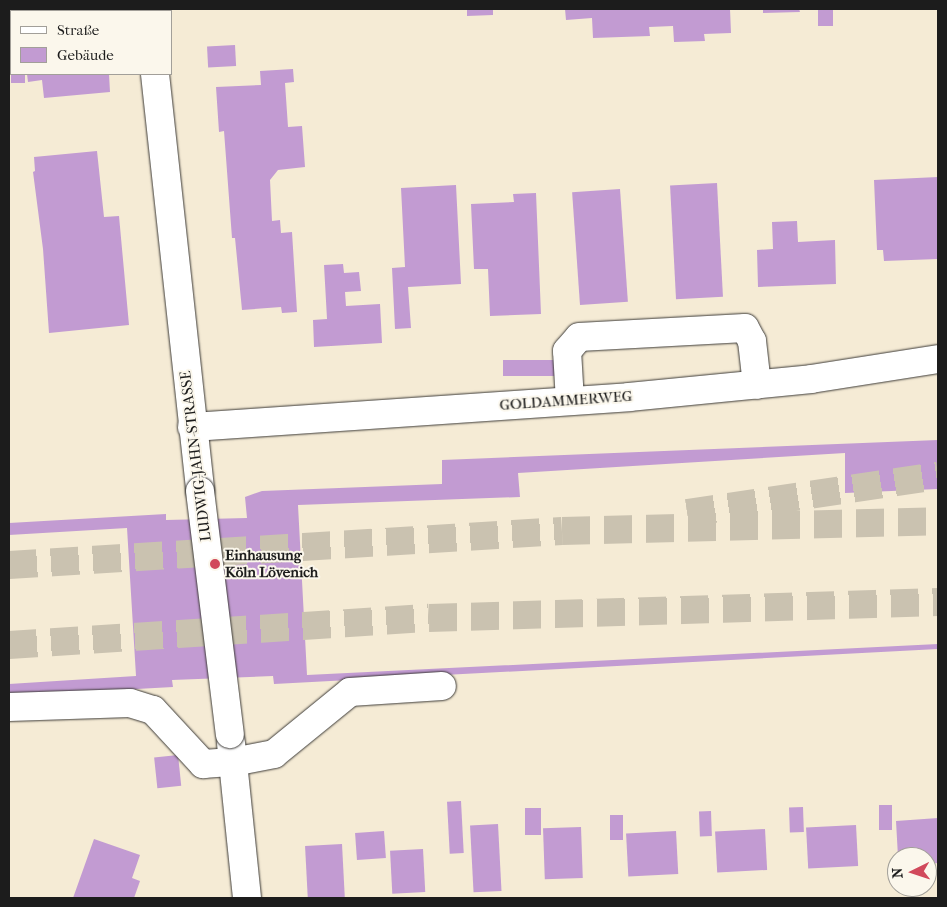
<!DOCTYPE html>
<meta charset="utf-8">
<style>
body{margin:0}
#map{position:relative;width:947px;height:907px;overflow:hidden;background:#f5ebd5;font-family:"IM FELL French Canon",serif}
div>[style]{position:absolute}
.building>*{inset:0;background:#c29bd2;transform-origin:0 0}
.highway-tunnel>*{height:28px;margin-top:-14px;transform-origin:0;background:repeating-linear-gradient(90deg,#cac2b0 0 28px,transparent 0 42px)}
.roads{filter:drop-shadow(0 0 1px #3d3b38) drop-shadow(0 0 1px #3d3b38)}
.minor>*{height:28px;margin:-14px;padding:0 14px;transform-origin:14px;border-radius:14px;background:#fff}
.bridges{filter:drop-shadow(0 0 1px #3d3b38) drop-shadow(0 0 1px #3d3b38)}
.minor-bridge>*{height:28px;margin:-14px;padding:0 14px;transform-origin:14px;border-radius:14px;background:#fff}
.dots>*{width:14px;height:14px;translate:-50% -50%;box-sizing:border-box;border:2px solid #fbf7ec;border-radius:50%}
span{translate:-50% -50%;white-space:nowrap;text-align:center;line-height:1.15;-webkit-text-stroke:4px #fbf7ec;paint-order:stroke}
.street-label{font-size:15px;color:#1c1c1c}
.poi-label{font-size:15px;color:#1c1c1c;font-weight:700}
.left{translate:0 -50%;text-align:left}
.frame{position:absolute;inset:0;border:10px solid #1c1c1c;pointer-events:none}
.legend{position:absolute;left:10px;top:10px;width:162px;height:65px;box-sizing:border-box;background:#fbf7ec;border:1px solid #a29f99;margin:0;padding:6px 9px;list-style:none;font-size:15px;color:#1c1c1c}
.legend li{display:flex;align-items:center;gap:10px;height:25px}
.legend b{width:25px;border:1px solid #a29f99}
.north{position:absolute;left:887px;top:847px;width:50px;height:50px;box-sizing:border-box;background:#fbf7ec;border:1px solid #a29f99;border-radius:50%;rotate:266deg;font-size:14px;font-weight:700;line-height:20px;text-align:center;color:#1c1c1c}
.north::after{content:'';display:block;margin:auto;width:18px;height:22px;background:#d1495b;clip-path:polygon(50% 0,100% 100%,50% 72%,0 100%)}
</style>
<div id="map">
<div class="building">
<i style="clip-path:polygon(467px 9px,493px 9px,493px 15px,467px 16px)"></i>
<i style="clip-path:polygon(565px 9px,730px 9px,731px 33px,704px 34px,705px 41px,674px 42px,673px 26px,649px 27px,650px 36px,593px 38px,592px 18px,566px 20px)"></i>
<i style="clip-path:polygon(763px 9px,799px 9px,800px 12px,763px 13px)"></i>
<i style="left:818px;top:9px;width:15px;height:17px"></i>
<i style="left:235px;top:45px;width:21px;height:28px;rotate:87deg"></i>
<i style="clip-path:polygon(293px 69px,294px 82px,285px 83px,288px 127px,302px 126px,305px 167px,278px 170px,270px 180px,272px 221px,280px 220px,281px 233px,292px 232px,297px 312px,282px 313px,281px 307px,242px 310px,235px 238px,232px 238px,224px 131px,219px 132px,216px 87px,261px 85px,260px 71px)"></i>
<i style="left:11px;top:74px;width:14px;height:9px"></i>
<i style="clip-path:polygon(27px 74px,109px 74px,110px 92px,44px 98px,42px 80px,28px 82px)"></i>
<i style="clip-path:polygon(97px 151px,104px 217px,119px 216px,129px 325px,49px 333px,43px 249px,33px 172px,35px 171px,34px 157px)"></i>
<i style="clip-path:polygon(938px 177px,938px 259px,884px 261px,883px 250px,877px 250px,874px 180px)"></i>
<i style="left:717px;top:183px;width:114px;height:47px;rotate:87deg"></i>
<i style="clip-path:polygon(456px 185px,461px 284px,408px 287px,411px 328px,395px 329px,392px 268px,405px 267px,401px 188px)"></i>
<i style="left:620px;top:189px;width:113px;height:48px;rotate:86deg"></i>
<i style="clip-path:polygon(536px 193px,541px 314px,490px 316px,488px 269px,474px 269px,471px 204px,514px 202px,513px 194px)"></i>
<i style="clip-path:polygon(797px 221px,798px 242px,835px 240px,836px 284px,758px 287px,757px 250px,773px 249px,772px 222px)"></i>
<i style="clip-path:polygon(343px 264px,344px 273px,359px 272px,361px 291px,345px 292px,346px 306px,380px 304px,382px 343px,314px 347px,313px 320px,327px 319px,324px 265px)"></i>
<i style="left:558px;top:360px;width:16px;height:55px;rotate:90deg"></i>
<i style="clip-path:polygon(938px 440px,938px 489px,845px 493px,845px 453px,518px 473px,520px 497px,298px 505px,307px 675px,938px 644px,938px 649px,274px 684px,273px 676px,172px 680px,173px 687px,9px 696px,9px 684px,136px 676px,127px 528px,9px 535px,9px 523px,166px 514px,166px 520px,247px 518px,245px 497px,262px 491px,442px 484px,442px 460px)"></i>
<i style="left:178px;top:755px;width:31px;height:24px;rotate:84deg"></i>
<i style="left:461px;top:801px;width:52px;height:14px;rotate:87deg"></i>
<i style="left:879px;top:805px;width:13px;height:25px"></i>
<i style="left:803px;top:807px;width:25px;height:14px;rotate:88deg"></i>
<i style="left:525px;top:808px;width:16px;height:27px"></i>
<i style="left:711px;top:811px;width:25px;height:12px;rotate:88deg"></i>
<i style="left:610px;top:815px;width:13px;height:25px"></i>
<i style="clip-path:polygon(938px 818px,938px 863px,927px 864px,927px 857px,898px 857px,896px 821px)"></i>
<i style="left:498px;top:824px;width:67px;height:28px;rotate:87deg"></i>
<i style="left:856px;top:825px;width:41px;height:50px;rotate:87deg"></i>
<i style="left:581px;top:827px;width:51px;height:38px;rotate:88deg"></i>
<i style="left:765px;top:829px;width:41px;height:50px;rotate:87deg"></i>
<i style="left:384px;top:831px;width:27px;height:29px;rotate:86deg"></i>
<i style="left:676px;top:831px;width:43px;height:50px;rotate:87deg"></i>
<i style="clip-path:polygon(94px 839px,140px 855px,132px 878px,140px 881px,134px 898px,73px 898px)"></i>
<i style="left:342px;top:844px;width:53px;height:37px;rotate:87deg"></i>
<i style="left:423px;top:849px;width:43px;height:33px;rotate:87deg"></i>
</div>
<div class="highway-tunnel">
<i style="left:687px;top:513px;width:254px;rotate:-8.4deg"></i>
<i style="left:9px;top:565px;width:554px;rotate:-3.52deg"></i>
<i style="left:562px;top:531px;width:376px;rotate:-1.5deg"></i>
<i style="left:9px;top:645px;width:421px;rotate:-3.7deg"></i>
<i style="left:429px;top:618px;width:509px;rotate:-1.8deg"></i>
</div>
<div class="roads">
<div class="minor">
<i style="left:148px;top:9px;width:2px;rotate:90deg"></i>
<i style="left:155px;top:74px;width:419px;rotate:83.8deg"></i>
<i style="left:570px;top:401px;width:50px;rotate:-93.4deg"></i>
<i style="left:567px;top:351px;width:18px;rotate:-49deg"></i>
<i style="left:579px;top:337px;width:166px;rotate:-3.1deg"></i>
<i style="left:745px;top:328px;width:15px;rotate:62deg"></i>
<i style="left:752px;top:341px;width:44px;rotate:83.5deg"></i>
<i style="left:192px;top:427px;width:438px;rotate:-3.9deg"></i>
<i style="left:629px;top:397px;width:183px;rotate:-5.6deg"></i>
<i style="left:811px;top:379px;width:129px;rotate:-8.9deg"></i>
<i style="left:9px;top:707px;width:121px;rotate:-1.9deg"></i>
<i style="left:130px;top:703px;width:24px;rotate:17deg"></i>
<i style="left:153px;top:710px;width:74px;rotate:47.2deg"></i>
<i style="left:203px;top:764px;width:30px;rotate:-4deg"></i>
<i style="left:233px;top:762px;width:42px;rotate:-11deg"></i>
<i style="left:274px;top:754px;width:98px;rotate:-39.2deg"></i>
<i style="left:350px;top:692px;width:92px;rotate:-3.7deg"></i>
<i style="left:231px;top:743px;width:156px;rotate:84.1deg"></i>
</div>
</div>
<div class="bridges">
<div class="minor-bridge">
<i style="left:200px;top:491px;width:245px;rotate:83deg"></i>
</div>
</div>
<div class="dots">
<i style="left:215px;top:564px;background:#d1495b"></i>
</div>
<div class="street-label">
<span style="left:566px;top:401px;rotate:-4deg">GOLDAMMERWEG</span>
<span style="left:196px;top:456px;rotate:-97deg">LUDWIG-JAHN-STRASSE</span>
</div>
<div class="poi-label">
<span class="left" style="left:225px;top:564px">Einhausung<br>Köln Lövenich</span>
</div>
<div class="frame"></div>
<ul class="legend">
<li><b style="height:6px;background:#fff"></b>Straße</li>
<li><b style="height:14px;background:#c29bd2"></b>Gebäude</li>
</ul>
<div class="north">N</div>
</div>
